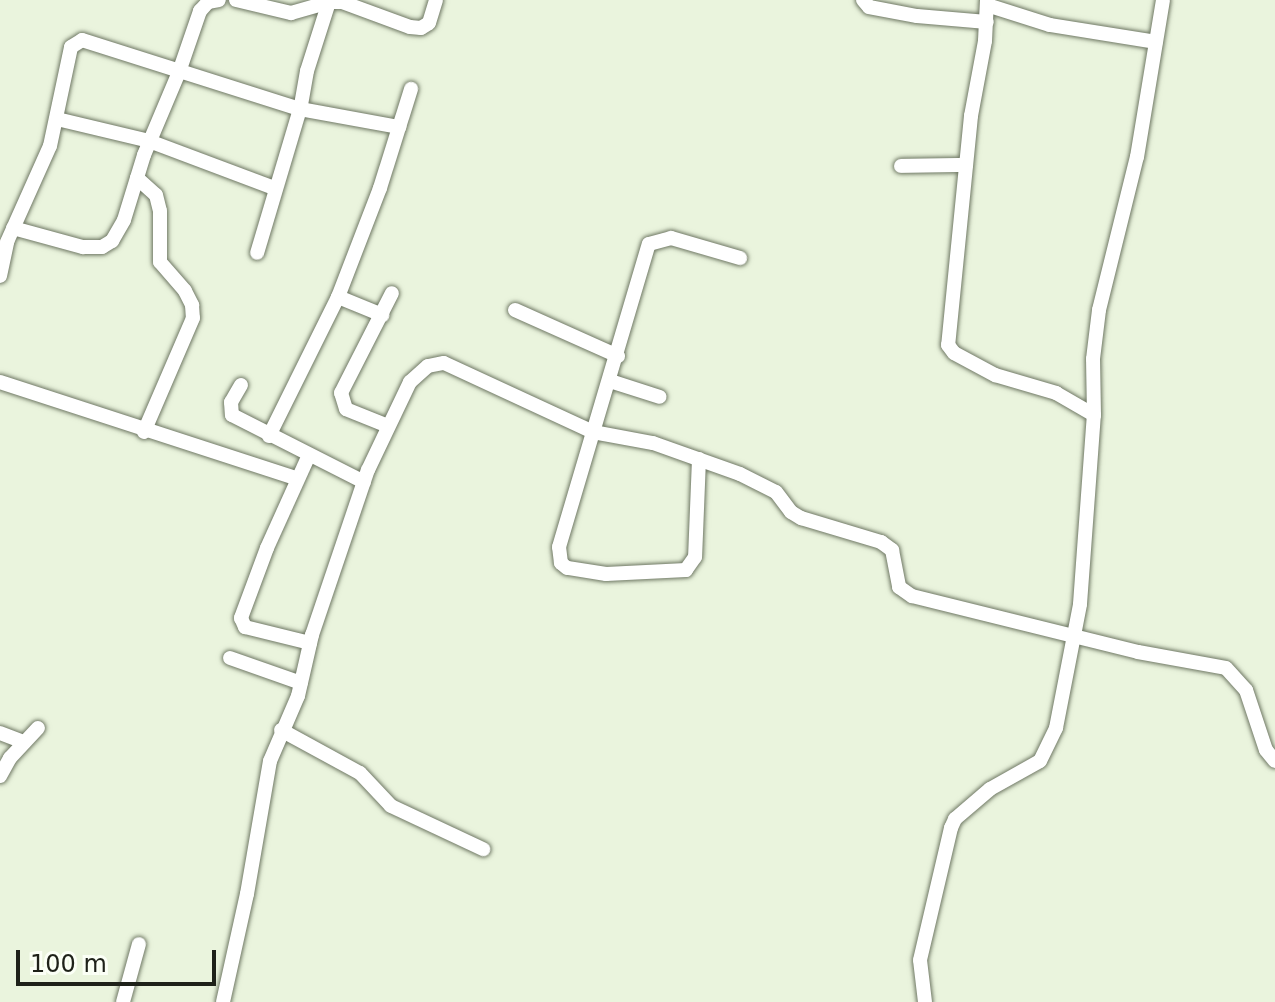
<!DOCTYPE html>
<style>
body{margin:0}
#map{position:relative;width:1275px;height:1002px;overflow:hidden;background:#eaf4dd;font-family:"DejaVu Sans",sans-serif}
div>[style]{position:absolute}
.roads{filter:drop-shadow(0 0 2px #6f7864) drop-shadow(0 0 2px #6f7864)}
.street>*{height:14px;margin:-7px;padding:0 7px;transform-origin:7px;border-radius:7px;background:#fff}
span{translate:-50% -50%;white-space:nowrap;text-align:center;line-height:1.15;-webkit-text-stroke:6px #fbfff6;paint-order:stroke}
.scale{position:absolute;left:16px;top:950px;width:200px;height:36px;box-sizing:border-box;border:4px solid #1e2119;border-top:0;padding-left:10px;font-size:24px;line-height:28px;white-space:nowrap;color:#1e2119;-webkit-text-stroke:6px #fbfff6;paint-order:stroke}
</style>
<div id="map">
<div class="roads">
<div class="street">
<i style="left:236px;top:0;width:57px;rotate:13.3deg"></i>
<i style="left:291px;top:13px;width:40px;rotate:-16deg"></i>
<i style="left:329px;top:2px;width:13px"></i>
<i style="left:342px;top:2px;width:72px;rotate:20.2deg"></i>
<i style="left:410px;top:27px;width:11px;rotate:5deg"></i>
<i style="left:421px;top:28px;width:9px;rotate:-32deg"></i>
<i style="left:429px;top:23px;width:24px;rotate:-73deg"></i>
<i style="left:863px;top:0;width:9px;rotate:49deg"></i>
<i style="left:869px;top:7px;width:49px;rotate:10.6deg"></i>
<i style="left:917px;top:16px;width:70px;rotate:4.9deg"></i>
<i style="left:987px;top:0;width:41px;rotate:92.8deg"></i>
<i style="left:985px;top:41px;width:76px;rotate:100.6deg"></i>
<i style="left:971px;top:116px;width:230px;rotate:95.7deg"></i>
<i style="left:948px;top:345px;width:10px;rotate:53deg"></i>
<i style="left:954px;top:353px;width:47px;rotate:28.2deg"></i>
<i style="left:995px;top:375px;width:64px;rotate:16.4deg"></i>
<i style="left:1056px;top:393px;width:44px;rotate:30.1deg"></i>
<i style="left:329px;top:2px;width:72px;rotate:107.7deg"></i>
<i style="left:307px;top:71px;width:39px;rotate:100deg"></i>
<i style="left:300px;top:109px;width:101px;rotate:10.3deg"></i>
<i style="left:987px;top:5px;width:66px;rotate:17.6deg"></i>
<i style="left:1050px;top:25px;width:107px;rotate:9.1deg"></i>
<i style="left:57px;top:119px;width:95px;rotate:13.4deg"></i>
<i style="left:149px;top:141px;width:134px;rotate:20.6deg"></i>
<i style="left:901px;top:166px;width:65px;rotate:-0.9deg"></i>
<i style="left:137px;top:178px;width:25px;rotate:42deg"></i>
<i style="left:156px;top:195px;width:16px;rotate:76deg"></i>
<i style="left:160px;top:211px;width:51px;rotate:90deg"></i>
<i style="left:160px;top:262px;width:38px;rotate:49deg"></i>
<i style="left:185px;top:291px;width:16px;rotate:63deg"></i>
<i style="left:192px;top:305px;width:13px;rotate:86deg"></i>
<i style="left:193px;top:318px;width:124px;rotate:113.3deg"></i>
<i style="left:13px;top:228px;width:73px;rotate:15.2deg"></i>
<i style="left:83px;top:247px;width:19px"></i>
<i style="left:102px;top:247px;width:12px;rotate:-31deg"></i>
<i style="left:112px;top:241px;width:24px;rotate:-60deg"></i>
<i style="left:124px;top:220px;width:68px;rotate:-72.9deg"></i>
<i style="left:144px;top:155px;width:90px;rotate:-67.1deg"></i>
<i style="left:179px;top:72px;width:65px;rotate:-71deg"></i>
<i style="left:200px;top:11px;width:12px;rotate:-48deg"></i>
<i style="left:208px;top:2px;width:11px;rotate:-10deg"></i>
<i style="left:0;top:276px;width:35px;rotate:-78deg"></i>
<i style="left:7px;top:242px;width:105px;rotate:-65.9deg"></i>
<i style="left:50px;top:146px;width:101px;rotate:-78deg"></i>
<i style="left:71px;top:47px;width:13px;rotate:-32deg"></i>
<i style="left:82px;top:40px;width:229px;rotate:17.6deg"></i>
<i style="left:300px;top:109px;width:150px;rotate:106.6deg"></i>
<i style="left:338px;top:297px;width:48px;rotate:22.2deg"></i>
<i style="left:515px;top:310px;width:113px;rotate:24.1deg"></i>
<i style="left:610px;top:381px;width:52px;rotate:17.7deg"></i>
<i style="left:0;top:382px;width:313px;rotate:18deg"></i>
<i style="left:241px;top:385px;width:20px;rotate:120deg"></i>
<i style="left:231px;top:402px;width:13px;rotate:86deg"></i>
<i style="left:232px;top:415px;width:148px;rotate:26.9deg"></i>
<i style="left:388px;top:426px;width:45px;rotate:-158deg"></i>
<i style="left:346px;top:409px;width:17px;rotate:-107deg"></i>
<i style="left:341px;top:393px;width:112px;rotate:-63deg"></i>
<i style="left:269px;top:436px;width:155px;rotate:-63.6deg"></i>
<i style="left:338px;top:297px;width:117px;rotate:-68.9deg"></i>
<i style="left:380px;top:188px;width:104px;rotate:-72.6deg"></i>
<i style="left:309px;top:455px;width:102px;rotate:114.3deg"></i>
<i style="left:267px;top:548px;width:75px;rotate:110.4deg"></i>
<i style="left:241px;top:618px;width:10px;rotate:66deg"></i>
<i style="left:245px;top:627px;width:67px;rotate:13.8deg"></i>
<i style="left:699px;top:459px;width:98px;rotate:92.3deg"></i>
<i style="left:695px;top:557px;width:16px;rotate:125deg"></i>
<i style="left:686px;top:570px;width:80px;rotate:177.1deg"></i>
<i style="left:606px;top:574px;width:39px;rotate:-171deg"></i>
<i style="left:567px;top:568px;width:8px;rotate:-140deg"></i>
<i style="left:561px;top:563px;width:16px;rotate:-97deg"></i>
<i style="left:559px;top:547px;width:316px;rotate:-73.5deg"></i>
<i style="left:649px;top:244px;width:23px;rotate:-15deg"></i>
<i style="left:671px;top:238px;width:72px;rotate:16.2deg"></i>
<i style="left:230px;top:658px;width:75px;rotate:19.4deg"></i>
<i style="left:281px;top:730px;width:90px;rotate:28.6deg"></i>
<i style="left:360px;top:773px;width:45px;rotate:46.8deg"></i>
<i style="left:391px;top:806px;width:102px;rotate:25.1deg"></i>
<i style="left:0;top:733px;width:26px;rotate:21deg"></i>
<i style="left:0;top:776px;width:21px;rotate:-61deg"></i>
<i style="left:10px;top:758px;width:41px;rotate:-47deg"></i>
<i style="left:123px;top:1002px;width:60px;rotate:-74.6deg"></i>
<i style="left:223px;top:1002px;width:111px;rotate:-77.5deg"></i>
<i style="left:247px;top:894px;width:135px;rotate:-80.2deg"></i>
<i style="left:270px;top:761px;width:71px;rotate:-66.7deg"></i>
<i style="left:298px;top:696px;width:63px;rotate:-77.1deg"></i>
<i style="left:312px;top:635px;width:174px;rotate:-71.3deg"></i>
<i style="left:368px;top:470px;width:98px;rotate:-64.5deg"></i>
<i style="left:410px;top:382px;width:24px;rotate:-42deg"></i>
<i style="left:428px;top:366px;width:16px;rotate:-11deg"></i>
<i style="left:444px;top:363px;width:164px;rotate:24.8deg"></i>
<i style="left:593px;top:432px;width:61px;rotate:10.4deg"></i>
<i style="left:653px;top:443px;width:92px;rotate:19.6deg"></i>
<i style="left:740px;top:474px;width:40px;rotate:26.6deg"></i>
<i style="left:776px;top:492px;width:25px;rotate:53deg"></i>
<i style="left:791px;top:512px;width:12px;rotate:31deg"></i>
<i style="left:801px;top:518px;width:84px;rotate:16.7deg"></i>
<i style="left:881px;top:542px;width:14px;rotate:36deg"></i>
<i style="left:892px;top:550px;width:38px;rotate:79deg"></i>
<i style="left:899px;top:587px;width:16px;rotate:35deg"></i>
<i style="left:912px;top:596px;width:233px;rotate:13.9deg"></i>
<i style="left:1138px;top:652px;width:89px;rotate:10.3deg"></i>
<i style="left:1226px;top:668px;width:30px;rotate:48deg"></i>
<i style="left:1246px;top:690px;width:63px;rotate:71.6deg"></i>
<i style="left:1266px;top:750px;width:14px;rotate:51deg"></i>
<i style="left:925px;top:1002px;width:42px;rotate:-96.8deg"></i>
<i style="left:920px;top:960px;width:136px;rotate:-76.8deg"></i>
<i style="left:951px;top:828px;width:10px;rotate:-66deg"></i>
<i style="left:955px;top:819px;width:46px;rotate:-40.6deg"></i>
<i style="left:990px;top:789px;width:57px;rotate:-29.2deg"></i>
<i style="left:1040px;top:761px;width:37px;rotate:-64deg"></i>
<i style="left:1056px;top:728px;width:126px;rotate:-79deg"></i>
<i style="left:1080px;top:604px;width:190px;rotate:-85.8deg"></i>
<i style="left:1094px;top:415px;width:56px;rotate:-91deg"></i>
<i style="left:1093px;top:359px;width:49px;rotate:-83deg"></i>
<i style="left:1099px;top:310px;width:158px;rotate:-76.1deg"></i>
<i style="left:1137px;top:157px;width:159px;rotate:-80.6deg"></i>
</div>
</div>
<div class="scale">100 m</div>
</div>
